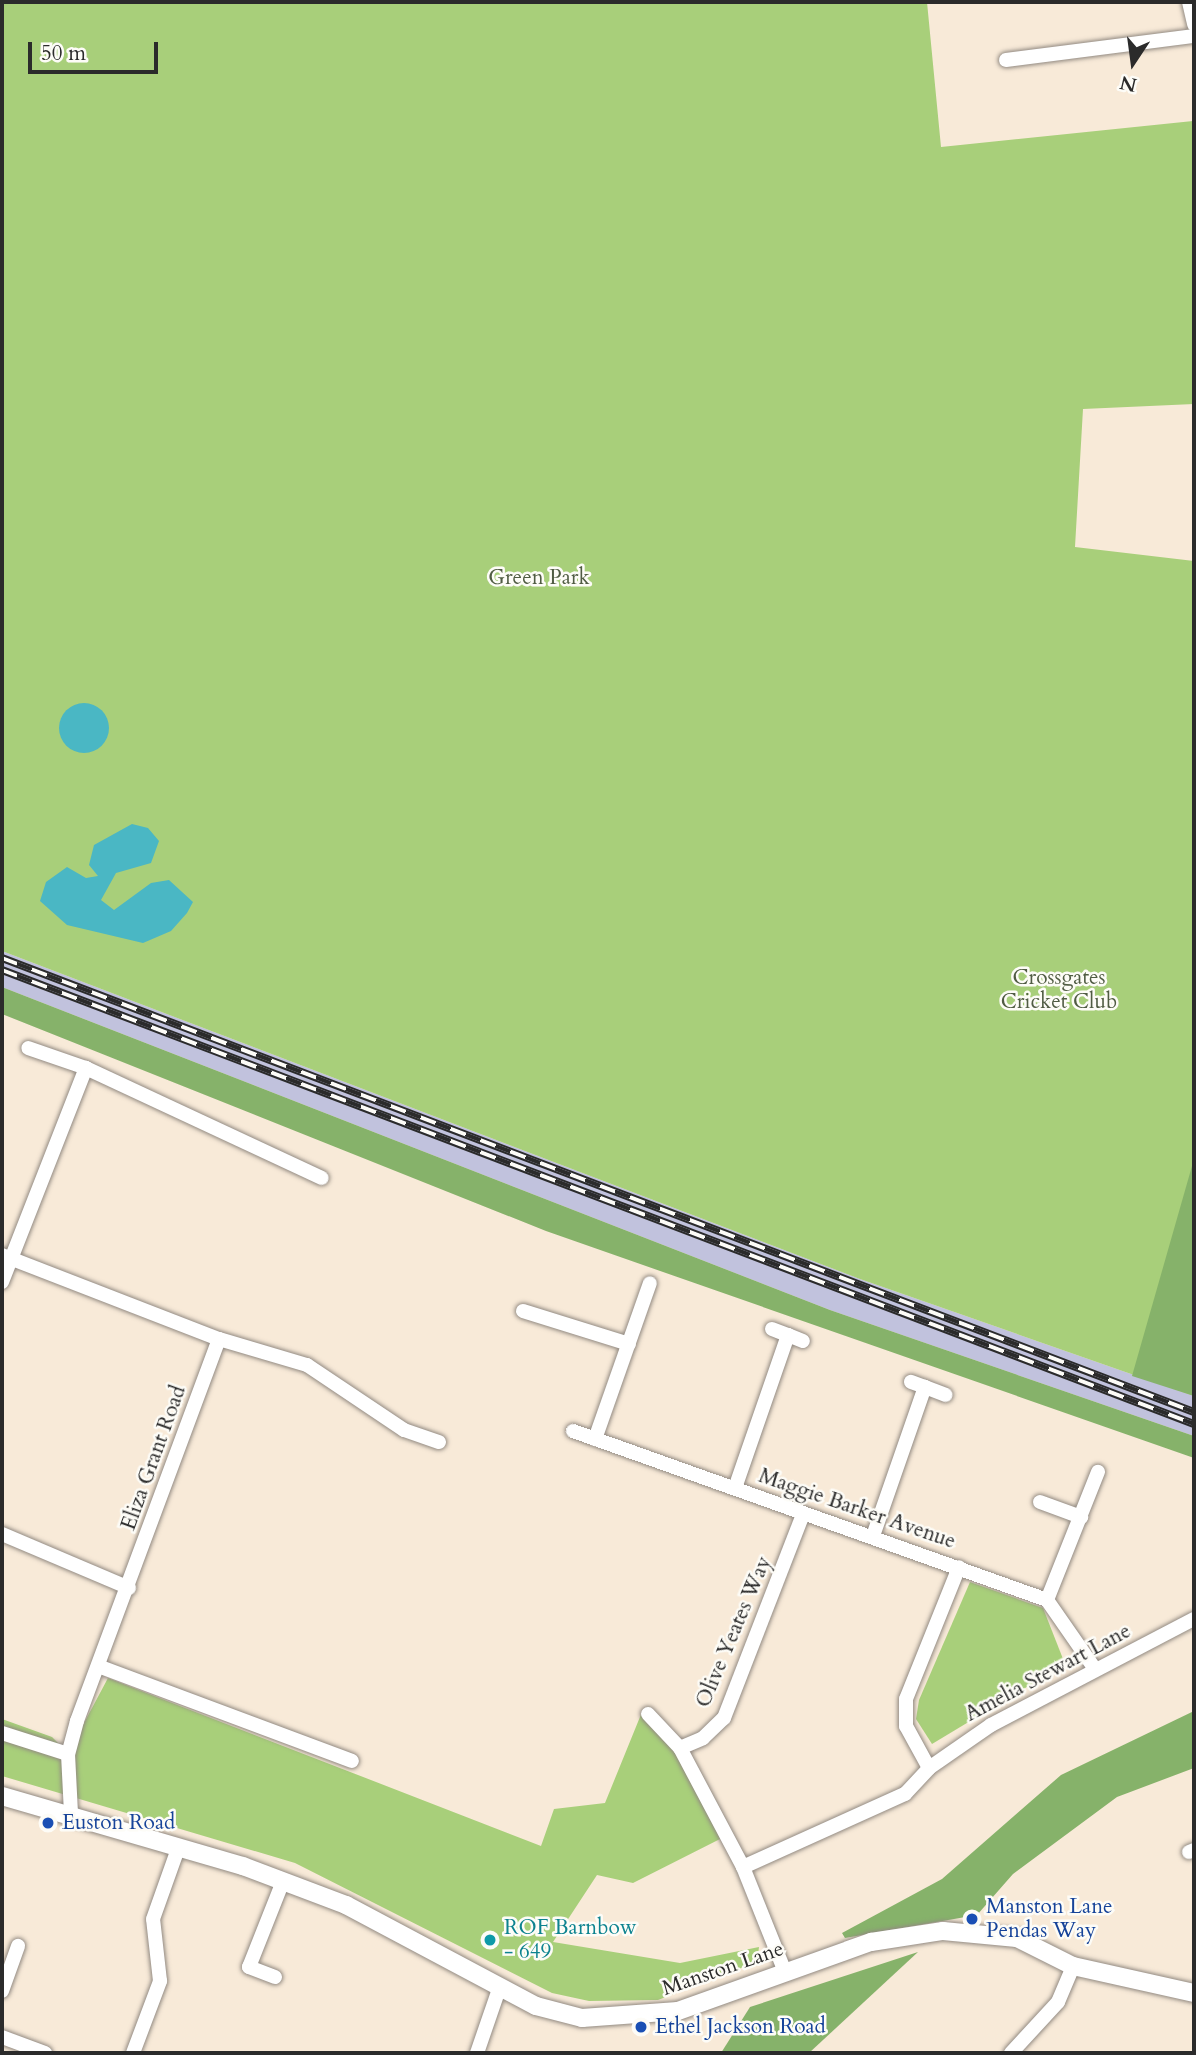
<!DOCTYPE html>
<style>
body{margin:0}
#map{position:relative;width:1196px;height:2055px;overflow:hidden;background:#f8ead8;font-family:Cardo,serif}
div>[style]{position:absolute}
.industrial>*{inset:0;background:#c1c2dd}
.green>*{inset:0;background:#a8cf7a}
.forest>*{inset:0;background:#86b26a}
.water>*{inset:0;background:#4ab7c4}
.round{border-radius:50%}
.roads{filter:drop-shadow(0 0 2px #928a82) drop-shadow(0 0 2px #928a82)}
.minor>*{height:14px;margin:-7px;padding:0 7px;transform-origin:7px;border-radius:7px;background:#fff}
.tertiary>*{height:18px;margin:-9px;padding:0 9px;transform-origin:9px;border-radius:9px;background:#fff}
.rail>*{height:8px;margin-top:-4px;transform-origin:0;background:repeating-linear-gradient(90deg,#fdfcf7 0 16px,#2b2b2b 0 32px);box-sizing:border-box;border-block:2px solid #2b2b2b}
.dots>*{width:19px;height:19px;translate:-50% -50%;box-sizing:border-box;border:4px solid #fdfcf7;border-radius:50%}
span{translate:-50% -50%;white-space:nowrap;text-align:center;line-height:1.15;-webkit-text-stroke:5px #fdfcf7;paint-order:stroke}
.park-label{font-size:21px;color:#505c43}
.street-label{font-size:21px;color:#2b2b2b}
.transit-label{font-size:21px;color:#164399}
.left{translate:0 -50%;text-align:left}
.culture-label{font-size:21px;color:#0d838f}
.frame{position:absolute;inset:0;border:4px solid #2b2b2b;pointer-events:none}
.north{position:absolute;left:1098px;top:28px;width:70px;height:70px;-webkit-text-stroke:5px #fdfcf7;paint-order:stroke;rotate:193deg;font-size:19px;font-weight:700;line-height:28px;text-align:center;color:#2b2b2b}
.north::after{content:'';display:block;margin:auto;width:24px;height:32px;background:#2b2b2b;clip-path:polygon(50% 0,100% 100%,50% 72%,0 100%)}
.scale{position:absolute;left:28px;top:42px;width:130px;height:32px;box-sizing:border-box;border:4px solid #2b2b2b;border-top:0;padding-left:9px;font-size:21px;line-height:24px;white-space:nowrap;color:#2b2b2b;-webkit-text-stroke:5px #fdfcf7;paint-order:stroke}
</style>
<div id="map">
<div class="industrial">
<i style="clip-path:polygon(2px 951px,860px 1279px,1194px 1396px,1194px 1436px,830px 1310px,2px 987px)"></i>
</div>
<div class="green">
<i style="clip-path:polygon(2px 2px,927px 2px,941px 147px,1193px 121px,1194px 404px,1083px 409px,1075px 547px,1194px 561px,1194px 1396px,860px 1279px,2px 951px)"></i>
<i style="clip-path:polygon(970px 1582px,1043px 1608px,1065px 1664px,932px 1744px,916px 1719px,919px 1700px)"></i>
<i style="clip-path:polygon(108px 1678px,541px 1846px,554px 1809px,605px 1803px,642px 1712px,657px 1718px,726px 1836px,633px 1883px,597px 1875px,553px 1942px,680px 1963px,759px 1947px,757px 1962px,658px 2000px,589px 2001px,552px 1993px,295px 1863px,2px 1776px,2px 1719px,52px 1737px,68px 1753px)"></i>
</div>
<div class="forest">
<i style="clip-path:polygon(2px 987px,830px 1310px,1194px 1436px,1194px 1458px,546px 1231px,2px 1014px)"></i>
<i style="clip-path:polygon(1194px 1159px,1194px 1396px,1132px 1376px)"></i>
<i style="clip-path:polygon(1194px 1711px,1194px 1768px,1117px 1797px,1013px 1874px,977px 1915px,845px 1938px,842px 1933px,942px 1879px,1061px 1775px)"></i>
<i style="clip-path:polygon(918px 1952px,809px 2053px,721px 2053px,750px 2007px)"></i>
</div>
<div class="water">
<i class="round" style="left:59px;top:703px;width:50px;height:50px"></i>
<i style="clip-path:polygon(132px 824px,148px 828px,159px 841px,151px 863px,116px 873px,101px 900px,114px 910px,151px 883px,169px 880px,193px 902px,187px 913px,171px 931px,143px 943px,67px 925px,40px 901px,46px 882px,67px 867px,86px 878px,98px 876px,89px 865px,94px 845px)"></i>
</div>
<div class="roads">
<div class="minor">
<i style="left:1189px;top:2px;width:23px;rotate:77deg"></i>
<i style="left:1006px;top:60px;width:190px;rotate:-7.3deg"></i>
<i style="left:86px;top:1068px;width:260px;rotate:25deg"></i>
<i style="left:2px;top:1255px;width:233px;rotate:21.2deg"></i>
<i style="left:219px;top:1339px;width:408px;rotate:110.4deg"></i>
<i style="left:77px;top:1721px;width:34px;rotate:105deg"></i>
<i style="left:68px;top:1754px;width:60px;rotate:87.1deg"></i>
<i style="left:2px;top:1282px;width:230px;rotate:-68.6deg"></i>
<i style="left:86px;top:1068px;width:61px;rotate:-161deg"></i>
<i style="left:523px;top:1311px;width:111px;rotate:17.3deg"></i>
<i style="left:772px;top:1329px;width:17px;rotate:21deg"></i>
<i style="left:219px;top:1339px;width:92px;rotate:16.5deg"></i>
<i style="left:307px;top:1365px;width:117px;rotate:33.8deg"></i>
<i style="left:404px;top:1430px;width:37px;rotate:19deg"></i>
<i style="left:925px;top:1387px;width:22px;rotate:21deg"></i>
<i style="left:573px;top:1431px;width:503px;rotate:19.62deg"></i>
<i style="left:1047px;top:1600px;width:84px;rotate:55.2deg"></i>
<i style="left:595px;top:1439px;width:165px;rotate:-70.6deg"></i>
<i style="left:735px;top:1488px;width:162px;rotate:-70.9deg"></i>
<i style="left:788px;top:1335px;width:16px;rotate:22deg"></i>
<i style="left:1040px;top:1502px;width:44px;rotate:20.1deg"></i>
<i style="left:2px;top:1534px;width:138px;rotate:23deg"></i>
<i style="left:873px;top:1536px;width:158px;rotate:-70.8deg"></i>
<i style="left:925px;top:1387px;width:15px;rotate:-160deg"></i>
<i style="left:1047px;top:1600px;width:138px;rotate:-68.3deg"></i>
<i style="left:98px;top:1666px;width:271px;rotate:20.5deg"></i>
<i style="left:648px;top:1714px;width:47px;rotate:46.7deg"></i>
<i style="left:680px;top:1748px;width:135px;rotate:62.1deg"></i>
<i style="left:743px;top:1867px;width:113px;rotate:68.2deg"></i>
<i style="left:2px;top:1733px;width:69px;rotate:17.7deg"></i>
<i style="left:680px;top:1748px;width:25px;rotate:-23deg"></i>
<i style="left:703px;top:1738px;width:29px;rotate:-44deg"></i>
<i style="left:724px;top:1718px;width:219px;rotate:-68.8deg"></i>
<i style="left:929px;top:1768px;width:48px;rotate:-118.7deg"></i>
<i style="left:906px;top:1726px;width:27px;rotate:-90deg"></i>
<i style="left:906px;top:1699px;width:142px;rotate:-68.1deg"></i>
<i style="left:1189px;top:1852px;width:5px;rotate:-22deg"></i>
<i style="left:743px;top:1867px;width:178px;rotate:-24.3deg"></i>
<i style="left:905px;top:1794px;width:35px;rotate:-47deg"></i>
<i style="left:929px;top:1768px;width:75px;rotate:-34.7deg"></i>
<i style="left:991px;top:1725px;width:229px;rotate:-27.6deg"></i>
<i style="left:275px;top:1977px;width:28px;rotate:-159deg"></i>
<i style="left:249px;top:1967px;width:92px;rotate:-68.4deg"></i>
<i style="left:2px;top:1991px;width:48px;rotate:-70.4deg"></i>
<i style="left:2px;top:2037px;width:46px;rotate:20.4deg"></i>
<i style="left:133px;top:2053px;width:77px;rotate:-69.4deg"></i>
<i style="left:160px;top:1981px;width:62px;rotate:-96.4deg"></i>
<i style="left:153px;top:1919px;width:77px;rotate:-70.4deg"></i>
<i style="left:477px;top:2053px;width:68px;rotate:-71deg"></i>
<i style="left:1011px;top:2053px;width:69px;rotate:-47.3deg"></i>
<i style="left:1058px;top:2002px;width:39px;rotate:-67deg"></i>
</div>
<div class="tertiary">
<i style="left:2px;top:1796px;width:251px;rotate:16.2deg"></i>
<i style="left:243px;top:1866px;width:110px;rotate:20.7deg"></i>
<i style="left:346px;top:1905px;width:215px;rotate:28deg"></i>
<i style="left:536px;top:2006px;width:48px;rotate:14.6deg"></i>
<i style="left:582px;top:2018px;width:96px;rotate:-4.2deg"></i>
<i style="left:678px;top:2011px;width:205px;rotate:-19.7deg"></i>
<i style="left:871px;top:1942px;width:73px;rotate:-8.7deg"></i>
<i style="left:943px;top:1931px;width:74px;rotate:5.4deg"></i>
<i style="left:1017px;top:1938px;width:63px;rotate:26.6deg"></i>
<i style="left:1073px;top:1966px;width:124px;rotate:12.6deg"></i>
</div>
</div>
<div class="rail">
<i style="left:2px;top:958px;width:1276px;rotate:20.85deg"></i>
<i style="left:2px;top:970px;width:1276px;rotate:20.85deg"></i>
</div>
<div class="dots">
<i style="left:48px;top:1823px;background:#1a4fb4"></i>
<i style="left:972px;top:1919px;background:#1a4fb4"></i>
<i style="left:490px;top:1940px;background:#0f9aa8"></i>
<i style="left:641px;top:2027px;background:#1a4fb4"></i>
</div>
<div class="park-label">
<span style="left:539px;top:578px">Green Park</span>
<span style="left:1059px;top:990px">Crossgates<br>Cricket Club</span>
</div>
<div class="street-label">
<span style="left:154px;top:1458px;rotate:-70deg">Eliza Grant Road</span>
<span style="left:857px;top:1509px;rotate:19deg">Maggie Barker Avenue</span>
<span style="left:734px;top:1632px;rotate:-67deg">Olive Yeates Way</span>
<span style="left:1048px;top:1673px;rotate:-28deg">Amelia Stewart Lane</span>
<span style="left:723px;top:1969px;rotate:-19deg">Manston Lane</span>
</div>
<div class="transit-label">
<span class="left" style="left:62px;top:1823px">Euston Road</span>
<span class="left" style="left:986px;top:1919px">Manston Lane<br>Pendas Way</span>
<span class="left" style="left:655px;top:2027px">Ethel Jackson Road</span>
</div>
<div class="culture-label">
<span class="left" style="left:504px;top:1940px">ROF Barnbow<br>- 649</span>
</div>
<div class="frame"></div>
<div class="north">N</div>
<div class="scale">50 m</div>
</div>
